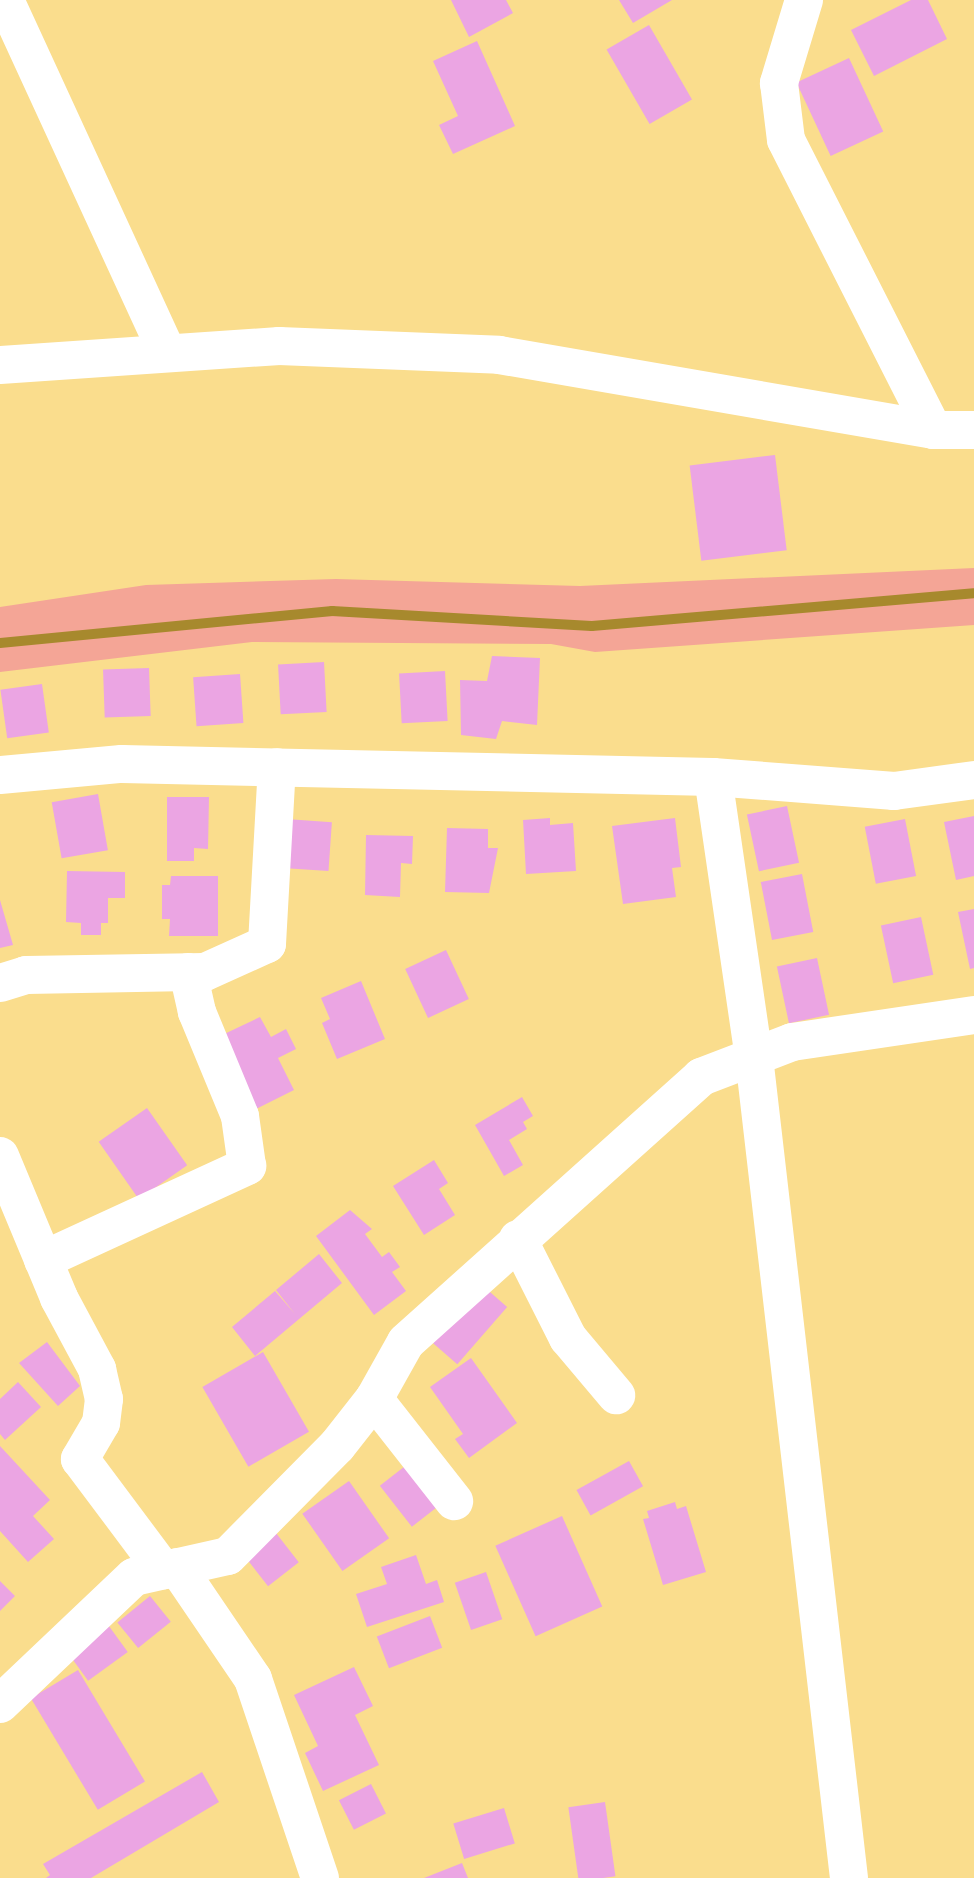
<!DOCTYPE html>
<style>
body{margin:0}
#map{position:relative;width:974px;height:1878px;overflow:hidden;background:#fadd8d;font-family:Commissioner,sans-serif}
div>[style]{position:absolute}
.green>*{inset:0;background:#f4a596}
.stream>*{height:10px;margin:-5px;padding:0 5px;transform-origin:5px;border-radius:5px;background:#a7892d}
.building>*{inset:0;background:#eba5e3;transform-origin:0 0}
.minor>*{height:38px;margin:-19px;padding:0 19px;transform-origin:19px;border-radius:19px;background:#fff}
.tertiary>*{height:38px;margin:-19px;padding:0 19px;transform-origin:19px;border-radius:19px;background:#fff}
span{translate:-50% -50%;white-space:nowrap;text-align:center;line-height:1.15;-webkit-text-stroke:5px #fff;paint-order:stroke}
</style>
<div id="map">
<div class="green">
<i style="clip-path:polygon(974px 568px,974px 625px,595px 652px,551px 644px,252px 642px,0 672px,0 607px,146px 585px,336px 579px,580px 586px)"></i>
</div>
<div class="stream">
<i style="left:0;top:643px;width:334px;rotate:-5.5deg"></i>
<i style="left:332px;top:611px;width:260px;rotate:3.3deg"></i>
<i style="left:592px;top:626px;width:383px;rotate:-4.9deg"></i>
</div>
<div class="building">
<i style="clip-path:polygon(451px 0,506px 0,513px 13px,469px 37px)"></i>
<i style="clip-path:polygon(619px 0,672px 0,633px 23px)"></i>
<i style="clip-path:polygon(911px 0,928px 0,947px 39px,874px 76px,851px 30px)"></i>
<i style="left:649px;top:25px;width:86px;height:49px;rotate:60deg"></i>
<i style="clip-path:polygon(477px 41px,515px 126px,453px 154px,439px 125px,458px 116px,433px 61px)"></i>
<i style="left:849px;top:58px;width:81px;height:58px;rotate:65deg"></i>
<i style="left:775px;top:455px;width:96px;height:86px;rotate:83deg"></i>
<i style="clip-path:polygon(492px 656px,540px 658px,537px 725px,502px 721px,496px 739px,461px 735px,460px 680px,487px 681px)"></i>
<i style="left:324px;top:662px;width:50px;height:46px;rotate:87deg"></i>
<i style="left:149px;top:668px;width:48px;height:46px;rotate:88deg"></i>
<i style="left:445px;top:671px;width:50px;height:46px;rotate:87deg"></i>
<i style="left:240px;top:674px;width:49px;height:47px;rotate:86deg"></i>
<i style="left:42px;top:684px;width:49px;height:42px;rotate:82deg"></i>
<i style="left:98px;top:794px;width:57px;height:47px;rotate:80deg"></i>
<i style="clip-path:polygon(167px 797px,209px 797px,208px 849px,194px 848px,194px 861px,167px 861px)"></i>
<i style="left:787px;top:806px;width:58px;height:41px;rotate:78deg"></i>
<i style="clip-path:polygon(974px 816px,974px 876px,956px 880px,944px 822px)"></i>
<i style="clip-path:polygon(550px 818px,550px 825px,573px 823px,576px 871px,526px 874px,523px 820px)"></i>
<i style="clip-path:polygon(675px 818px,681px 867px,672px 868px,676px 897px,623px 904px,612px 826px)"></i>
<i style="left:286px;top:819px;width:46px;height:49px;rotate:4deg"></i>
<i style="left:905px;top:819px;width:58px;height:41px;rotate:79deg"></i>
<i style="clip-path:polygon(447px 828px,488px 829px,488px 848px,498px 848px,489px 893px,445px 892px)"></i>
<i style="clip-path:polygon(366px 835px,413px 836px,412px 864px,401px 863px,400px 897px,365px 895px)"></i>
<i style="clip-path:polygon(67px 871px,125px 872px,125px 898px,108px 898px,108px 923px,101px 923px,101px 935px,81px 935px,81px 923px,66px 922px)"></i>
<i style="left:802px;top:874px;width:59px;height:42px;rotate:79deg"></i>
<i style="clip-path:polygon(171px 876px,218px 876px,218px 936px,169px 936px,170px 919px,162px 919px,162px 885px,170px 885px)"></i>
<i style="clip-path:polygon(0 900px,13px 945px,0 948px)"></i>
<i style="clip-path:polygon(974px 909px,974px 968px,970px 969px,958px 912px)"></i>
<i style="left:921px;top:917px;width:59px;height:41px;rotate:78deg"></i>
<i style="left:446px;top:950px;width:54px;height:45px;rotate:65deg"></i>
<i style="left:817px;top:958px;width:58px;height:41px;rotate:78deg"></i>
<i style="clip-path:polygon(361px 981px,385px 1039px,337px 1059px,322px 1023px,330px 1019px,321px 998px)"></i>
<i style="clip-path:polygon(260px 1017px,271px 1037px,286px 1029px,296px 1049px,278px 1058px,294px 1090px,256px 1109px,220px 1036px)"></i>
<i style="clip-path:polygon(522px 1097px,533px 1116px,523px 1122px,527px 1129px,509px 1140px,523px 1165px,504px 1176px,475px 1125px)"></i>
<i style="left:147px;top:1108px;width:70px;height:59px;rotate:55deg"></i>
<i style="clip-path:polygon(434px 1160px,448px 1183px,439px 1189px,455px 1215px,424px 1235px,393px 1186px)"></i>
<i style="clip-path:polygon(350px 1210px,372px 1229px,365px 1234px,382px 1257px,389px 1252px,400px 1267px,392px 1272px,406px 1291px,374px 1315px,316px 1236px)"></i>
<i style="clip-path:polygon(319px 1254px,342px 1283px,255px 1356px,232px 1327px,275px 1291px,295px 1314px,276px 1290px)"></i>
<i style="left:483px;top:1286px;width:32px;height:76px;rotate:41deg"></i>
<i style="clip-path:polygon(47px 1342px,80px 1386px,58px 1406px,19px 1363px)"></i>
<i style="left:263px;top:1352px;width:92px;height:70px;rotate:60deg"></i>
<i style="clip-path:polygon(471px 1358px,517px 1423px,469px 1458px,455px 1439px,463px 1434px,430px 1387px)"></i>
<i style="clip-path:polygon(18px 1382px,41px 1407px,5px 1440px,0 1434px,0 1399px)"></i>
<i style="clip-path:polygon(0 1446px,50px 1500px,33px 1516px,54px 1539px,28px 1562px,0 1531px)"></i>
<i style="left:629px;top:1461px;width:29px;height:60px;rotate:61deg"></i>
<i style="left:409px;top:1463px;width:52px;height:37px;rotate:52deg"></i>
<i style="left:349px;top:1481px;width:70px;height:57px;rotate:55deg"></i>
<i style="clip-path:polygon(675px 1502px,677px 1509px,686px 1506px,706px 1572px,663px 1585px,643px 1519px,649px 1518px,647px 1511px)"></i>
<i style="left:562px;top:1516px;width:99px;height:73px;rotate:66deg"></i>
<i style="left:276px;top:1533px;width:37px;height:39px;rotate:52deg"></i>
<i style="clip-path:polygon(416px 1555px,426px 1584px,437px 1580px,444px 1602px,367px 1627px,356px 1594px,387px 1584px,381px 1567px)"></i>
<i style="left:486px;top:1572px;width:50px;height:33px;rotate:71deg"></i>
<i style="clip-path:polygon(0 1581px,15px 1596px,0 1611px)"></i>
<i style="left:150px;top:1596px;width:33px;height:42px;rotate:51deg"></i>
<i style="left:430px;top:1616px;width:34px;height:57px;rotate:69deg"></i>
<i style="left:106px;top:1622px;width:37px;height:49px;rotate:54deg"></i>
<i style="clip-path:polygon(354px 1667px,373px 1706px,355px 1715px,379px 1765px,323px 1791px,305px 1753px,318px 1746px,294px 1695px)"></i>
<i style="left:78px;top:1670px;width:130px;height:55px;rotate:59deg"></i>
<i style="clip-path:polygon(202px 1772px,219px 1802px,91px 1878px,46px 1878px,50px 1875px,43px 1864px)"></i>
<i style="left:371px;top:1784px;width:33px;height:36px;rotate:63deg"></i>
<i style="left:605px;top:1802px;width:75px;height:37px;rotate:82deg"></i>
<i style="left:504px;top:1808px;width:37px;height:53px;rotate:73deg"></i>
<i style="clip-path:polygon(462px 1863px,468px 1878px,424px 1878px)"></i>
</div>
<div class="minor">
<i style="left:5px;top:0;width:387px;rotate:65.3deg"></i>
<i style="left:804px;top:0;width:87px;rotate:106.8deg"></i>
<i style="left:779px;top:83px;width:57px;rotate:83deg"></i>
<i style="left:786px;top:140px;width:325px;rotate:63.1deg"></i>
<i style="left:0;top:775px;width:122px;rotate:-5.2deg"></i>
<i style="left:122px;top:764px;width:591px;rotate:1.26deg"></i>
<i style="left:713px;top:777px;width:182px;rotate:4.4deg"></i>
<i style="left:894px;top:791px;width:81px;rotate:-7.8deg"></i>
<i style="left:713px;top:777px;width:283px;rotate:81.7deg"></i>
<i style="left:754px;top:1057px;width:826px;rotate:83.4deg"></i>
<i style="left:0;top:983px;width:27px;rotate:-17deg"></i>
<i style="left:26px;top:975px;width:179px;rotate:-1deg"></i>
<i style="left:205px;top:972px;width:68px;rotate:-24.3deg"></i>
<i style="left:267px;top:944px;width:177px;rotate:-86.8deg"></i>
<i style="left:0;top:1156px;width:154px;rotate:67.4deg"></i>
<i style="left:59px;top:1298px;width:81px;rotate:61.8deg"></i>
<i style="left:97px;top:1369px;width:31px;rotate:77deg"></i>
<i style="left:104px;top:1399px;width:24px;rotate:97deg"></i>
<i style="left:101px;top:1423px;width:42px;rotate:120.3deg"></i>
<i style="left:80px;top:1459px;width:139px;rotate:53.2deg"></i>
<i style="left:518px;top:1239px;width:111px;rotate:63.2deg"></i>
<i style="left:568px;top:1338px;width:75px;rotate:49.9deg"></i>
<i style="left:43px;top:1260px;width:225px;rotate:-24.7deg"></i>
<i style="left:247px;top:1166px;width:50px;rotate:-98deg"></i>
<i style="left:240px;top:1116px;width:113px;rotate:-112.5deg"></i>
<i style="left:197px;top:1012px;width:41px;rotate:-102.7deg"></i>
<i style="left:374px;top:1399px;width:130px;rotate:51.9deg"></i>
<i style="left:177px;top:1567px;width:135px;rotate:55.8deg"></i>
<i style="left:253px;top:1679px;width:210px;rotate:71.4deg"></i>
<i style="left:0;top:1704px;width:185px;rotate:-43.5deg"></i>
<i style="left:134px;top:1577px;width:96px;rotate:-12.6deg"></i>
<i style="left:228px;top:1556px;width:155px;rotate:-45.3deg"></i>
<i style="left:337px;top:1446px;width:60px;rotate:-51.8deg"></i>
<i style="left:374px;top:1399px;width:65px;rotate:-60.7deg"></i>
<i style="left:406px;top:1342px;width:397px;rotate:-41.9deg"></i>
<i style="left:701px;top:1077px;width:97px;rotate:-21deg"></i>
<i style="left:792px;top:1042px;width:184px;rotate:-8.4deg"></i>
</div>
<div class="tertiary">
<i style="left:0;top:365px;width:280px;rotate:-3.9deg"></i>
<i style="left:279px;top:346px;width:220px;rotate:2.3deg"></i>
<i style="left:499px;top:355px;width:440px;rotate:9.8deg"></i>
<i style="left:933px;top:430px;width:41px"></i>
</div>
</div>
